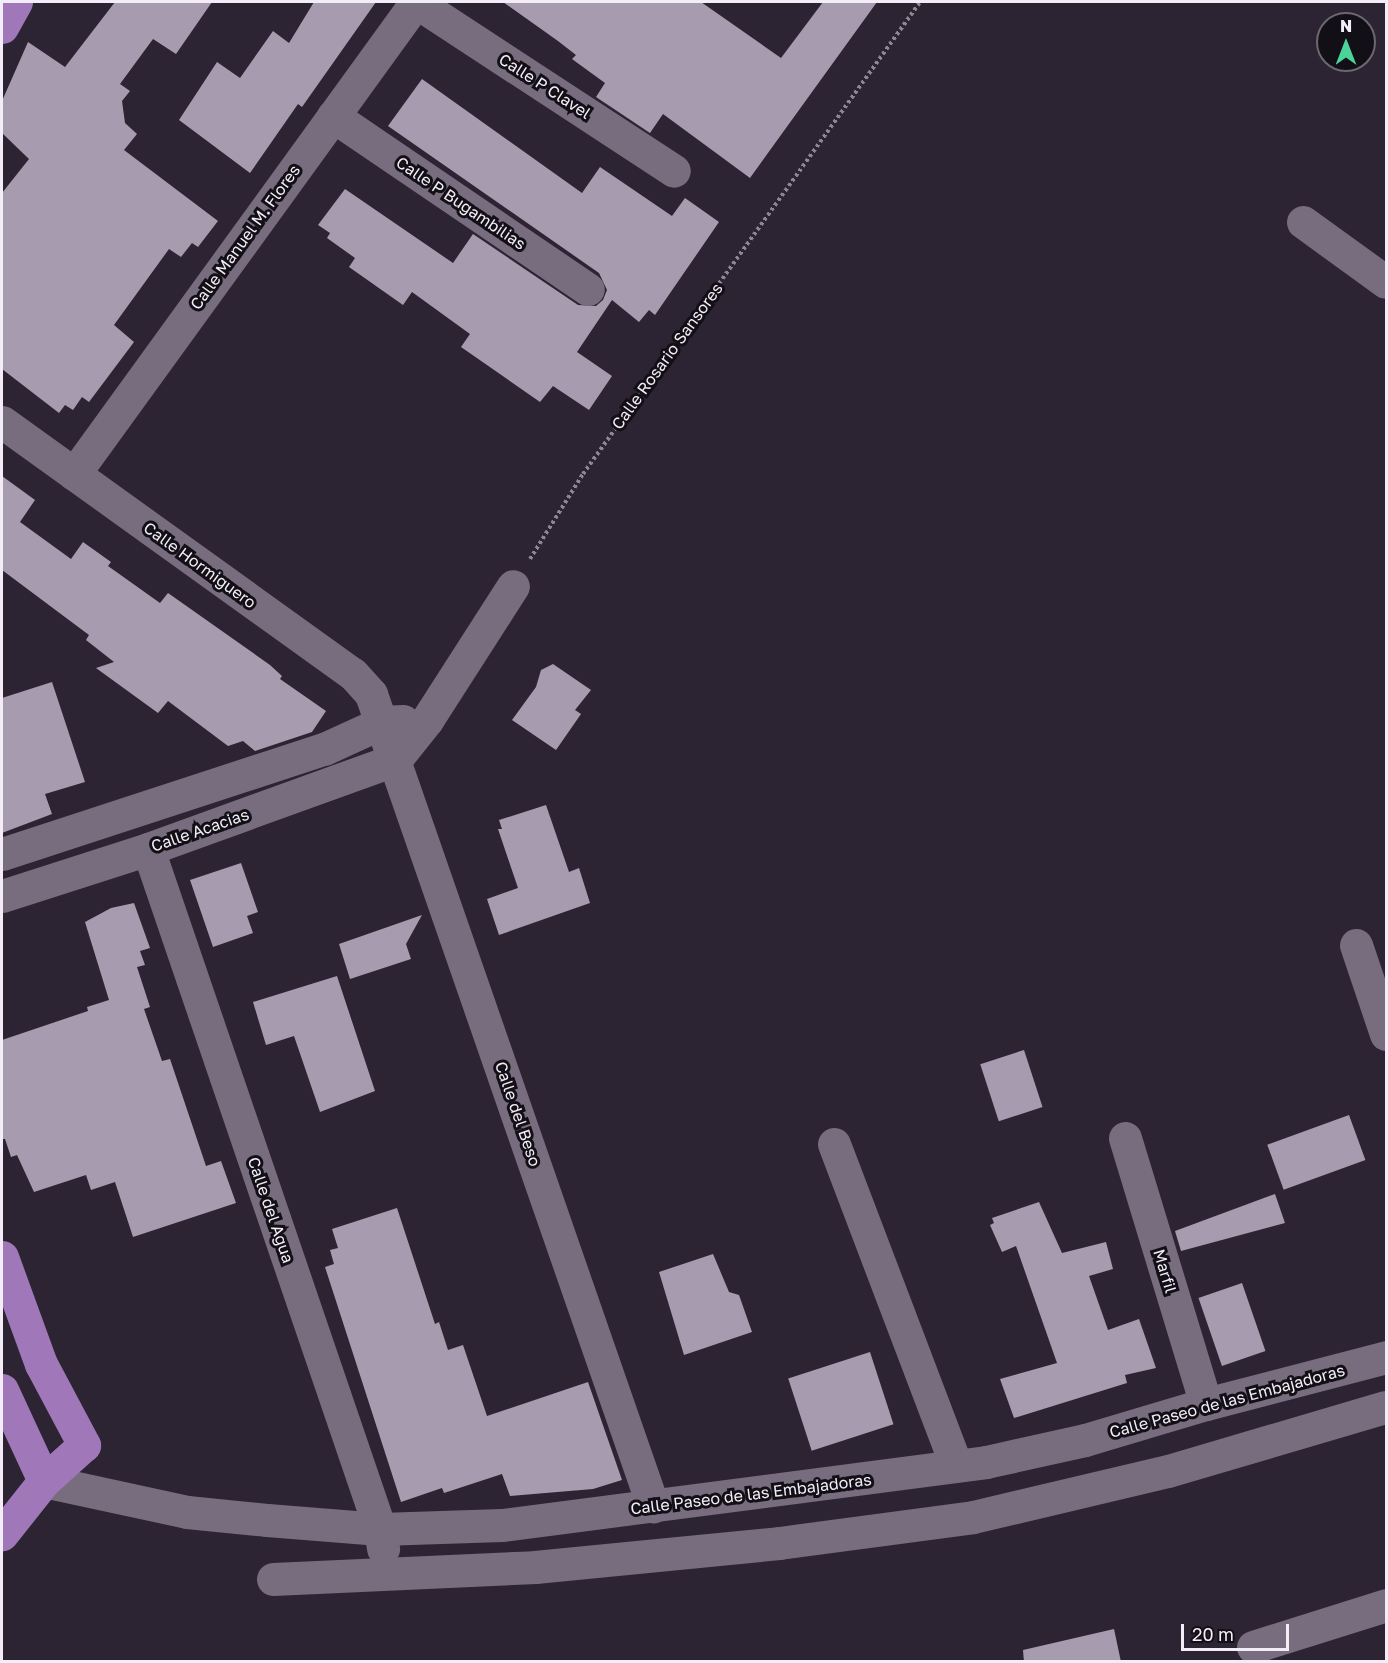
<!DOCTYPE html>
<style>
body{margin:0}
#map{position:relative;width:1388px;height:1663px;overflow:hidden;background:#2d2433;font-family:"Golos Text",sans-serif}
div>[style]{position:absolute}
.building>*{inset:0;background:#a79caf;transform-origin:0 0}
.path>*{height:4px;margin-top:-2px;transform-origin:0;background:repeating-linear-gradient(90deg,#8e8693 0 3px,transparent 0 6px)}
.minor>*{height:33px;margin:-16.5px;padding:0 16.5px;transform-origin:16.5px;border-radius:16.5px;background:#776d7e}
.major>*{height:33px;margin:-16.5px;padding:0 16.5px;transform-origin:16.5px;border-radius:16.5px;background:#a078b9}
span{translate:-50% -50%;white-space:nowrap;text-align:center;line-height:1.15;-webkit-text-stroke:6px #130f16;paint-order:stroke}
.street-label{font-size:16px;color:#f3edf7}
.frame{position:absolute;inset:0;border:3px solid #f3edf7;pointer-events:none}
.north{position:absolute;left:1316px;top:12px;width:60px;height:60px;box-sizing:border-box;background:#130f16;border:2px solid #6d6870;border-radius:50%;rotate:0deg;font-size:16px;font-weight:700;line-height:24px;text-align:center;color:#f3edf7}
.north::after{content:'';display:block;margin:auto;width:21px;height:27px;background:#4cd39a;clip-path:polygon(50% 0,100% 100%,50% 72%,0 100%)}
.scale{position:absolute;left:1181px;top:1624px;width:108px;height:27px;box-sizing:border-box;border:3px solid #f3edf7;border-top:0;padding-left:8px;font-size:18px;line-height:21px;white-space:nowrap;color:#f3edf7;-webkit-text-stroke:4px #130f16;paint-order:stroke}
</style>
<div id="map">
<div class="building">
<i style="clip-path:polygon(115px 2px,212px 2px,176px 54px,153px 39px,120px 84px,130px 91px,122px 101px,125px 123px,137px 134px,124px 150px,218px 221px,198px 247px,192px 243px,181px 257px,169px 249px,114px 325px,134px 342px,89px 402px,82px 397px,73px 410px,65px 405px,59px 413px,2px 369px,2px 193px,29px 159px,2px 133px,2px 101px,28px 42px,65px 67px)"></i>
<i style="clip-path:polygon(314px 2px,376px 2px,302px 107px,298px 104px,250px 173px,179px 120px,217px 62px,240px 78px,273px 31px,289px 43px)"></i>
<i style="clip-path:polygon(503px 2px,701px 2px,781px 58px,823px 2px,877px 2px,750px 178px,663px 114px,650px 133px,596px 97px,605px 83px,572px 59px,576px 55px,558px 41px)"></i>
<i style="clip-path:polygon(422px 79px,582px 193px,600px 167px,672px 216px,685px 198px,719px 222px,655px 315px,649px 310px,639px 322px,612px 300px,577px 352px,612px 376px,589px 410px,553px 386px,540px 402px,461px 347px,470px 334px,412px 292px,403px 305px,349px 267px,355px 258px,327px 238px,330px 233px,318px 225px,345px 189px,453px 263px,473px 234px,578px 305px,596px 306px,603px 300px,607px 290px,599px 273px,388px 126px)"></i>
<i style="clip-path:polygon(2px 476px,35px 500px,20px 522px,71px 559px,83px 542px,111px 562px,108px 566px,160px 603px,168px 593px,270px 665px,282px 676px,280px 679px,326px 711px,312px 732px,255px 751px,243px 741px,228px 746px,168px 701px,158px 713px,96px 668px,114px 662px,86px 640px,89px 635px,2px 570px)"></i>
<i style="clip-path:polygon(553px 664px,591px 690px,575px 710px,581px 714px,556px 750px,512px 720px,536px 687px,541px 670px)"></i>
<i style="clip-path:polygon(52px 682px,85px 782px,45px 794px,52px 814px,2px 833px,2px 698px)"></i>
<i style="clip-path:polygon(546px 805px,569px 872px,579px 868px,590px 903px,499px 935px,487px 899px,518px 888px,498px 829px,502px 829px,499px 820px)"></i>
<i style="clip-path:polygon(241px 863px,258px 912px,247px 916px,253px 933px,213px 947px,190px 880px)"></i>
<i style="clip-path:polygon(134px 903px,150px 948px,140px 951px,145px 965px,137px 967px,150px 1007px,144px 1009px,162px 1061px,170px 1059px,206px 1166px,221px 1161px,236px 1203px,133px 1237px,115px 1182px,91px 1190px,86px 1175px,34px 1192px,17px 1155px,11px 1157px,5px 1139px,2px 1139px,2px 1040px,88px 1011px,87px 1007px,109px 1000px,85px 922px,111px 908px)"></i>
<i style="clip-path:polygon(422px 915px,406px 944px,411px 959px,350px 979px,339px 944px)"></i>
<i style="clip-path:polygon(337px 976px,375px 1091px,320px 1112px,294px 1036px,266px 1045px,253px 1002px)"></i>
<i style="left:1024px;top:1050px;width:60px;height:46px;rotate:72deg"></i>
<i style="left:1349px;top:1115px;width:48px;height:87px;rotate:70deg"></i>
<i style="clip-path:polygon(1275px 1194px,1285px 1223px,1181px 1251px,1175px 1231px)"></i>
<i style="clip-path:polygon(1039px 1202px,1062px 1253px,1106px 1242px,1113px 1269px,1089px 1276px,1108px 1330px,1139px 1319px,1156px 1368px,1125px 1375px,1127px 1383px,1014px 1418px,1000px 1379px,1057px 1363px,1016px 1246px,1002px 1252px,990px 1225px,994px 1223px,992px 1218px)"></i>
<i style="clip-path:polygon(397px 1208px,435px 1324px,439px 1322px,448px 1350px,463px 1345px,487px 1416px,588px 1382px,622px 1480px,593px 1489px,510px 1496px,502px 1474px,444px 1493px,442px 1488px,401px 1502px,325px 1267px,334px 1264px,330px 1250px,338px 1248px,332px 1229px)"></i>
<i style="clip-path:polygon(713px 1254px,729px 1292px,739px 1295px,752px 1332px,684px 1355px,659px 1272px)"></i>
<i style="left:1242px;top:1283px;width:72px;height:46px;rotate:71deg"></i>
<i style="left:870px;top:1352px;width:76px;height:86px;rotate:72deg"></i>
<i style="clip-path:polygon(1114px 1629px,1121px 1662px,1024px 1662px,1023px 1650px)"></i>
</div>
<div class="path">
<i style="left:530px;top:559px;width:100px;rotate:-58.1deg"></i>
<i style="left:583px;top:474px;width:580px;rotate:-54.47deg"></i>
</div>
<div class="minor">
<i style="left:416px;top:2px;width:308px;rotate:33.2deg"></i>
<i style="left:333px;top:116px;width:308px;rotate:34.2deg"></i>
<i style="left:1303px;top:222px;width:102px;rotate:35.9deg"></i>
<i style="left:2px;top:422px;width:432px;rotate:35.7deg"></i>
<i style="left:353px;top:674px;width:27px;rotate:48deg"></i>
<i style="left:371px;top:694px;width:860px;rotate:70.85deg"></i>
<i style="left:74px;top:474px;width:583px;rotate:-54.07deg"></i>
<i style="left:148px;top:849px;width:718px;rotate:71.16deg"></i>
<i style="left:380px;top:1529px;width:20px;rotate:81deg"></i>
<i style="left:2px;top:854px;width:339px;rotate:-18.1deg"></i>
<i style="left:324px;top:749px;width:65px;rotate:-24.6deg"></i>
<i style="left:383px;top:722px;width:20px;rotate:-3deg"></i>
<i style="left:2px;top:896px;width:153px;rotate:-17.8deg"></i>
<i style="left:148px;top:849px;width:264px;rotate:-19.9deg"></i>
<i style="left:396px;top:759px;width:50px;rotate:-51.5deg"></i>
<i style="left:427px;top:720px;width:159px;rotate:-57.3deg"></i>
<i style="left:1356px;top:945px;width:94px;rotate:71.4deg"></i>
<i style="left:1125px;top:1138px;width:278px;rotate:73.1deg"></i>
<i style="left:834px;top:1144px;width:344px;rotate:69.2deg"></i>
<i style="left:44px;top:1481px;width:146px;rotate:12.2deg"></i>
<i style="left:187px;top:1512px;width:80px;rotate:5.7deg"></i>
<i style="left:267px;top:1520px;width:113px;rotate:4.6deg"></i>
<i style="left:380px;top:1529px;width:122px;rotate:-1.9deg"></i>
<i style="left:502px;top:1525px;width:488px;rotate:-7.4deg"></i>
<i style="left:986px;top:1462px;width:101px;rotate:-12.5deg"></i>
<i style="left:1085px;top:1440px;width:126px;rotate:-16.6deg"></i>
<i style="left:1206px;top:1404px;width:186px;rotate:-14.6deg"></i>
<i style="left:273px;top:1579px;width:262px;rotate:-2.6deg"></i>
<i style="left:535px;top:1567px;width:245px;rotate:-5.6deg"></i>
<i style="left:779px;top:1543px;width:196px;rotate:-7.6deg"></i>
<i style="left:973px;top:1517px;width:200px;rotate:-13.3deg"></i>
<i style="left:1168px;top:1471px;width:227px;rotate:-16.4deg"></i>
<i style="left:1253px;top:1647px;width:139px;rotate:-17.5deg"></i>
</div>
<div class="major">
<i style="left:2px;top:27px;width:29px;rotate:-61deg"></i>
<i style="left:2px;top:1257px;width:114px;rotate:70deg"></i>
<i style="left:41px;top:1364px;width:92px;rotate:62deg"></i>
<i style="left:84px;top:1445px;width:54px;rotate:138deg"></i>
<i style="left:44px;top:1481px;width:68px;rotate:128.4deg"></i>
<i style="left:2px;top:1390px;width:100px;rotate:65.2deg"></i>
</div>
<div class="street-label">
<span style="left:545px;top:86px;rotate:33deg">Calle P Clavel</span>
<span style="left:461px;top:203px;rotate:34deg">Calle P Bugambilias</span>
<span style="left:245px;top:237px;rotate:-54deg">Calle Manuel M. Flores</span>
<span style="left:667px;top:356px;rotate:-54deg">Calle Rosario Sansores</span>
<span style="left:200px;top:565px;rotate:36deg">Calle Hormiguero</span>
<span style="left:200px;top:830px;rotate:-19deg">Calle Acacias</span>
<span style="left:518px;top:1114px;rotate:71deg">Calle del Beso</span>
<span style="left:271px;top:1210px;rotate:71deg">Calle del Agua</span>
<span style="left:1165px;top:1271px;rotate:73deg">Marfil</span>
<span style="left:1227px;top:1401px;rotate:-15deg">Calle Paseo de las Embajadoras</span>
<span style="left:751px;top:1494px;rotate:-7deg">Calle Paseo de las Embajadoras</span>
</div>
<div class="frame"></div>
<div class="north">N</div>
<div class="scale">20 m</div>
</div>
